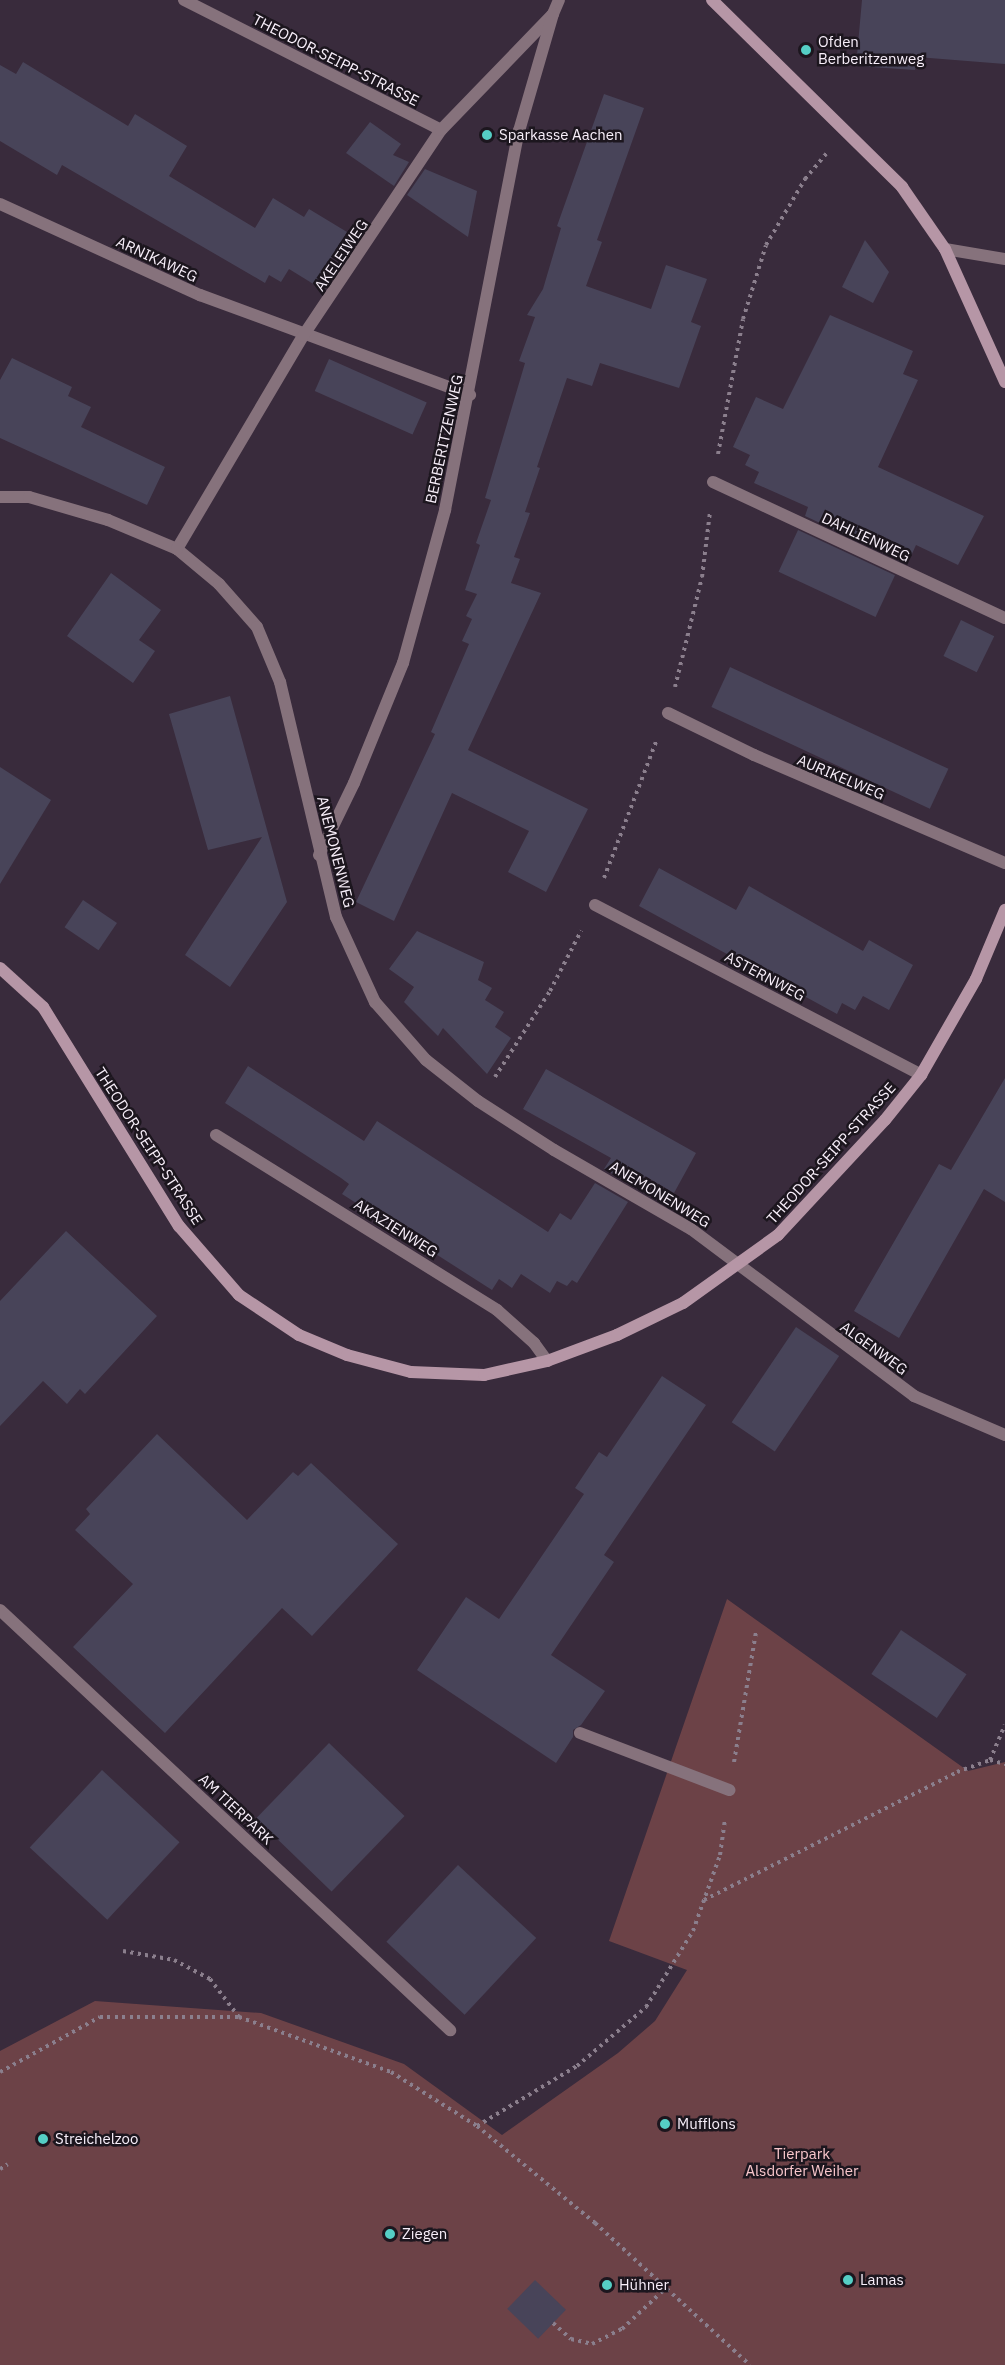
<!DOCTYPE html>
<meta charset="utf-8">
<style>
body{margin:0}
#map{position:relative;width:1005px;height:2365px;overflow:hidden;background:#392b3c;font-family:"IBM Plex Sans",sans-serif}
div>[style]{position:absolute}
.green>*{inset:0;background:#6c4247}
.building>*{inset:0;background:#484459;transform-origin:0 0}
.path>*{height:4px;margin-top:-2px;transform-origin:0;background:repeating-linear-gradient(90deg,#8b7f8d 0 3px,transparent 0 7.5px)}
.lane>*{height:12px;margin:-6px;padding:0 6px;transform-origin:6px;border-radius:6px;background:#86727c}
.street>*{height:12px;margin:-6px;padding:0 6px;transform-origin:6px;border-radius:6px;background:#86727c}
.secondary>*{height:12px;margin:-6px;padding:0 6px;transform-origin:6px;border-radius:6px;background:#b696a6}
.dots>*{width:16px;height:16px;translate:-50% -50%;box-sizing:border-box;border:3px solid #1c161e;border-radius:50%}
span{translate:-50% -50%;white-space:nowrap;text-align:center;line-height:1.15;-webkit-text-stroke:5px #1c161e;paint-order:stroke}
.poi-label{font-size:15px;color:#f8effa}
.left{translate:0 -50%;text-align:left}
.street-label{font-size:15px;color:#f8effa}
.park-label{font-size:15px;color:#f9c7cc}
</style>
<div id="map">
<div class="green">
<i style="clip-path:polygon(727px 1599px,968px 1771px,1005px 1762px,1005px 2365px,0 2365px,0 2051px,95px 2001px,261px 2013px,404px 2064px,502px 2135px,618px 2053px,655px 2021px,687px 1970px,609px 1941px)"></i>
</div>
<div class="building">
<i style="clip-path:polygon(862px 0,1005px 0,1005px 64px,917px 57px,915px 70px,856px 66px)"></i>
<i style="clip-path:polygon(23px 62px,128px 126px,135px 114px,187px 146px,169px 176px,255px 228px,273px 198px,304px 217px,309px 209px,347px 232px,315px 285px,289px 269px,281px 282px,269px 275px,265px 283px,62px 165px,57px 175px,0 141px,0 65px,16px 74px)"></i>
<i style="clip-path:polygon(604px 94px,644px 108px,597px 240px,602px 242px,586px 286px,651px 309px,666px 265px,707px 279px,691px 322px,701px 326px,679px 388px,600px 363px,592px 386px,567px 378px,537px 467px,540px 468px,525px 512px,530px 513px,514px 557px,520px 559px,511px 583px,541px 593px,468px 750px,588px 809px,546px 892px,508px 872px,529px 831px,452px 793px,394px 921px,356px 902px,435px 734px,431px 732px,469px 644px,462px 641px,472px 619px,466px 616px,477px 594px,465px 590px,480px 545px,476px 543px,491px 500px,485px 498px,525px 363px,519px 361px,535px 317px,527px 315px,543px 289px,561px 228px,557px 226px)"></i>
<i style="clip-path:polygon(370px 122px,401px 144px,393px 155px,409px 162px,394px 186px,346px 153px)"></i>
<i style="clip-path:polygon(425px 169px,477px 191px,468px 237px,407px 195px)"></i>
<i style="clip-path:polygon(865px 240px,889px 272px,873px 303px,842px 287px)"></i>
<i style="clip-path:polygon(830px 315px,913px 351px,903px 374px,918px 380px,878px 467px,984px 516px,958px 565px,916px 545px,911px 556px,906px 554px,902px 561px,805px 516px,808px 507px,754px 483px,759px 472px,745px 465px,750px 455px,733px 447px,756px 397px,783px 409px)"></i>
<i style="clip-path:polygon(12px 358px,72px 387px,68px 396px,91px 407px,81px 427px,165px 467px,147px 505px,0 438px,0 380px)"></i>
<i style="left:329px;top:359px;width:107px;height:35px;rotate:24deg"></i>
<i style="left:798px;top:530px;width:107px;height:46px;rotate:25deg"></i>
<i style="clip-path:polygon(111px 573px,161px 610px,139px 640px,155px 651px,133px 683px,67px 636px)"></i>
<i style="left:961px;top:620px;width:37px;height:40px;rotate:26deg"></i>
<i style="left:730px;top:667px;width:241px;height:44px;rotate:25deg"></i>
<i style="clip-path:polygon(230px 696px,287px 902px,230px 987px,185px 955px,262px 837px,208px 850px,169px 714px)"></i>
<i style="clip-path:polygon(0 767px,51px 800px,0 884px)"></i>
<i style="clip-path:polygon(659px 868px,736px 910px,749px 886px,863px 951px,869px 940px,913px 965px,889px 1010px,863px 996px,855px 1010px,842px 1003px,837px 1014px,639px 906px)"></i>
<i style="left:83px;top:900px;width:41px;height:33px;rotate:34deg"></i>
<i style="clip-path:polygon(417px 931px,484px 962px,478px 980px,492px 988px,485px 1000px,504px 1012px,495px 1027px,511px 1038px,487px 1074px,443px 1028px,438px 1036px,404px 1002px,414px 987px,389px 969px)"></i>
<i style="clip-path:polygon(248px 1066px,364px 1141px,377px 1121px,548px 1232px,560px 1213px,571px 1220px,595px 1183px,628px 1202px,577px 1283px,572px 1280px,567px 1286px,557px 1281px,550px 1293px,521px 1274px,512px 1288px,499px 1279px,492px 1290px,342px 1194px,349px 1184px,341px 1178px,225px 1103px)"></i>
<i style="clip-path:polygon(546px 1069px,696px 1153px,674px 1193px,645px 1176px,637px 1188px,604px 1169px,611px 1158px,523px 1109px)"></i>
<i style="clip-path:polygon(1005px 1078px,1005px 1202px,984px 1189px,899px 1338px,854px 1311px,939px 1164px,951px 1170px)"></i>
<i style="clip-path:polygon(66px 1231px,157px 1316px,85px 1394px,80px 1389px,67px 1404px,43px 1381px,0 1426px,0 1301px)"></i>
<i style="left:796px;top:1327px;width:52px;height:115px;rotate:34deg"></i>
<i style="clip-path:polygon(662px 1376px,706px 1405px,604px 1555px,614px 1562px,551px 1655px,605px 1691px,581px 1725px,573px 1730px,573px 1737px,556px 1763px,417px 1670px,466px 1597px,499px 1619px,584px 1494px,575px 1488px,599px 1452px,607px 1457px)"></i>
<i style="clip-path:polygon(157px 1434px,247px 1520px,293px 1472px,298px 1476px,311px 1463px,398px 1544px,312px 1636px,282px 1608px,165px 1733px,73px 1647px,133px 1584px,75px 1530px,90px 1514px,86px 1509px)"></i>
<i style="left:901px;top:1630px;width:79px;height:53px;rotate:34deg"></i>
<i style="left:329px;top:1743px;width:105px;height:105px;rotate:44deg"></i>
<i style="left:102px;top:1770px;width:106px;height:106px;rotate:43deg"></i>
<i style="left:458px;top:1865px;width:107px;height:105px;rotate:43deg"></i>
<i style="left:535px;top:2280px;width:43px;height:40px;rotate:44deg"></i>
</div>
<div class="path">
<i style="left:718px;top:454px;width:137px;rotate:-79.5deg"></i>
<i style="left:743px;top:319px;width:77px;rotate:-72.7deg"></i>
<i style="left:766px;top:245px;width:77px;rotate:-59.4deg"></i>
<i style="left:805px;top:179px;width:34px;rotate:-50deg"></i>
<i style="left:675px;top:687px;width:113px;rotate:-76.2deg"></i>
<i style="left:702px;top:577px;width:65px;rotate:-83deg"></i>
<i style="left:604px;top:878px;width:149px;rotate:-69.1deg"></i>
<i style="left:495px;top:1077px;width:102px;rotate:-57.4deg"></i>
<i style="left:550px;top:991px;width:68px;rotate:-62.7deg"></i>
<i style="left:990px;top:1760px;width:16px;rotate:15deg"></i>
<i style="left:734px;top:1762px;width:132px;rotate:-80.4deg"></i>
<i style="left:704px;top:1900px;width:284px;rotate:-26.8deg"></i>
<i style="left:957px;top:1772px;width:35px;rotate:-20deg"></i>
<i style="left:990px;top:1760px;width:38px;rotate:-67deg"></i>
<i style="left:123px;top:1951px;width:52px;rotate:10deg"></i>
<i style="left:174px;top:1960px;width:41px;rotate:27.8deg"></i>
<i style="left:210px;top:1979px;width:48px;rotate:52.7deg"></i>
<i style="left:0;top:2072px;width:114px;rotate:-28.8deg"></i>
<i style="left:100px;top:2017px;width:139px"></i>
<i style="left:239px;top:2017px;width:162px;rotate:19.9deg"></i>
<i style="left:391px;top:2072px;width:102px;rotate:32.1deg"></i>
<i style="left:477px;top:2126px;width:153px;rotate:39.4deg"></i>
<i style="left:595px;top:2223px;width:210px;rotate:42.5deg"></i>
<i style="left:477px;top:2126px;width:117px;rotate:-31deg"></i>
<i style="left:577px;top:2066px;width:91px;rotate:-40.5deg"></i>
<i style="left:646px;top:2007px;width:89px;rotate:-58.3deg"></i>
<i style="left:693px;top:1931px;width:81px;rotate:-70.4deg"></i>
<i style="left:720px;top:1855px;width:36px;rotate:-82deg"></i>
<i style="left:0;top:2169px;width:9px;rotate:-32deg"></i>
<i style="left:553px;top:2323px;width:24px;rotate:42deg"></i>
<i style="left:571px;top:2339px;width:22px;rotate:13deg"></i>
<i style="left:592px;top:2344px;width:34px;rotate:-27deg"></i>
<i style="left:622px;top:2329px;width:60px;rotate:-43deg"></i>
</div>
<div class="lane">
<i style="left:0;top:1610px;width:616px;rotate:43.03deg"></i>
<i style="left:580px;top:1733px;width:160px;rotate:20.9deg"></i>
</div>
<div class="street">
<i style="left:184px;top:0;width:288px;rotate:26.8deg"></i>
<i style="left:0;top:204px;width:220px;rotate:24.5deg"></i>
<i style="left:200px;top:295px;width:288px;rotate:20.3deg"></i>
<i style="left:945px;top:249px;width:61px;rotate:9.5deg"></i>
<i style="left:713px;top:482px;width:322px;rotate:25deg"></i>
<i style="left:0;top:497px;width:29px"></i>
<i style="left:29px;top:497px;width:82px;rotate:16.2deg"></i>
<i style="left:108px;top:520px;width:75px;rotate:22.8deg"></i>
<i style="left:177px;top:549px;width:55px;rotate:39.8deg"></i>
<i style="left:219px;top:584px;width:57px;rotate:48.5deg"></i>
<i style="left:257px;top:627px;width:60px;rotate:67.3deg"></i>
<i style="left:280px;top:682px;width:242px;rotate:76.6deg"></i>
<i style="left:336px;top:917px;width:94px;rotate:65.4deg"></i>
<i style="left:375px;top:1002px;width:77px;rotate:48.7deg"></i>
<i style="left:426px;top:1060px;width:66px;rotate:38.3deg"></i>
<i style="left:478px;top:1101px;width:90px;rotate:32.8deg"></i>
<i style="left:554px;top:1150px;width:158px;rotate:30deg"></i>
<i style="left:691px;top:1229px;width:279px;rotate:36.8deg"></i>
<i style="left:914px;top:1396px;width:99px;rotate:23.2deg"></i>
<i style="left:177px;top:549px;width:247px;rotate:-59.4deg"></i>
<i style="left:303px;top:336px;width:248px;rotate:-56.2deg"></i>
<i style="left:441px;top:130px;width:161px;rotate:-46deg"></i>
<i style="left:553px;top:14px;width:15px;rotate:-67deg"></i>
<i style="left:668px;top:713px;width:96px;rotate:26deg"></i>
<i style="left:754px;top:755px;width:273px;rotate:23.3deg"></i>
<i style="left:319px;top:855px;width:80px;rotate:-64.1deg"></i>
<i style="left:354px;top:783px;width:130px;rotate:-67.8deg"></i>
<i style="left:403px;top:663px;width:159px;rotate:-74.6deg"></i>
<i style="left:445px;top:510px;width:386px;rotate:-79deg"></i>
<i style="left:519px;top:131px;width:122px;rotate:-73.8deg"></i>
<i style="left:595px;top:905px;width:368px;rotate:27.5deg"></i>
<i style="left:216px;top:1135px;width:331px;rotate:31.9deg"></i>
<i style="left:497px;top:1310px;width:50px;rotate:41.7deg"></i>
<i style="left:534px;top:1343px;width:22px;rotate:54deg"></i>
</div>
<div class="secondary">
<i style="left:712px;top:0;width:267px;rotate:44.5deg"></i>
<i style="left:902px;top:187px;width:75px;rotate:55.3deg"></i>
<i style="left:945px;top:249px;width:146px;rotate:65.7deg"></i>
<i style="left:0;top:968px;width:58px;rotate:42.2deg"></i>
<i style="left:43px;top:1007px;width:258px;rotate:58.2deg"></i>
<i style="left:179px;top:1226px;width:91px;rotate:49deg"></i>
<i style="left:239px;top:1295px;width:72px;rotate:33.7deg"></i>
<i style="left:299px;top:1335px;width:52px;rotate:22.6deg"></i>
<i style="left:347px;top:1355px;width:66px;rotate:14.9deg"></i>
<i style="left:411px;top:1372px;width:73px;rotate:2.4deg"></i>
<i style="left:484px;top:1375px;width:65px;rotate:-12.5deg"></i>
<i style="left:547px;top:1361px;width:75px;rotate:-20.4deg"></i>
<i style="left:617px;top:1335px;width:73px;rotate:-25.9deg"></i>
<i style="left:683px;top:1303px;width:117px;rotate:-35.6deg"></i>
<i style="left:778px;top:1235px;width:157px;rotate:-47.1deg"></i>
<i style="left:885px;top:1120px;width:58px;rotate:-51.3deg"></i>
<i style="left:921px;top:1075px;width:111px;rotate:-60.2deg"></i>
<i style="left:976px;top:979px;width:75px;rotate:-67.2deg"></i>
</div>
<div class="dots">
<i style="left:806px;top:50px;background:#55cec5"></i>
<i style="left:487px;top:135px;background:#55cec5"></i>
<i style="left:665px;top:2124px;background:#55cec5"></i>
<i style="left:43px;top:2139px;background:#55cec5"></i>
<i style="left:390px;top:2234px;background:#55cec5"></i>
<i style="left:848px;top:2280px;background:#55cec5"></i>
<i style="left:607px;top:2285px;background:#55cec5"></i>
</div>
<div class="poi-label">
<span class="left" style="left:818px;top:50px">Ofden<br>Berberitzenweg</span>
<span class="left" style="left:499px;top:135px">Sparkasse Aachen</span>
<span class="left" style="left:677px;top:2124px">Mufflons</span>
<span class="left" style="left:55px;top:2139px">Streichelzoo</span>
<span class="left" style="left:402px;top:2234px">Ziegen</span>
<span class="left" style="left:860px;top:2280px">Lamas</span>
<span class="left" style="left:619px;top:2285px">Hühner</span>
</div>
<div class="street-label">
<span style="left:336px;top:60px;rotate:27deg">THEODOR-SEIPP-STRASSE</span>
<span style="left:341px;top:255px;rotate:-56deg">AKELEIWEG</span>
<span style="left:157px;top:259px;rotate:25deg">ARNIKAWEG</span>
<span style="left:444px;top:439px;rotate:-78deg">BERBERITZENWEG</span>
<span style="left:866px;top:537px;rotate:25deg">DAHLIENWEG</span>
<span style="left:841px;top:777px;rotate:23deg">AURIKELWEG</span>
<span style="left:336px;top:852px;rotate:76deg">ANEMONENWEG</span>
<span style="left:765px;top:976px;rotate:28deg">ASTERNWEG</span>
<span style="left:149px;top:1146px;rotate:57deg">THEODOR-SEIPP-STRASSE</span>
<span style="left:831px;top:1153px;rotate:-48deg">THEODOR-SEIPP-STRASSE</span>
<span style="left:660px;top:1194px;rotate:31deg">ANEMONENWEG</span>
<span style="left:396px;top:1228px;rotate:32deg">AKAZIENWEG</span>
<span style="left:874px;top:1348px;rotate:36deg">ALGENWEG</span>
<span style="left:236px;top:1809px;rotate:43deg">AM TIERPARK</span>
</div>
<div class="park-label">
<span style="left:802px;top:2162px">Tierpark<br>Alsdorfer Weiher</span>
</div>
</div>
